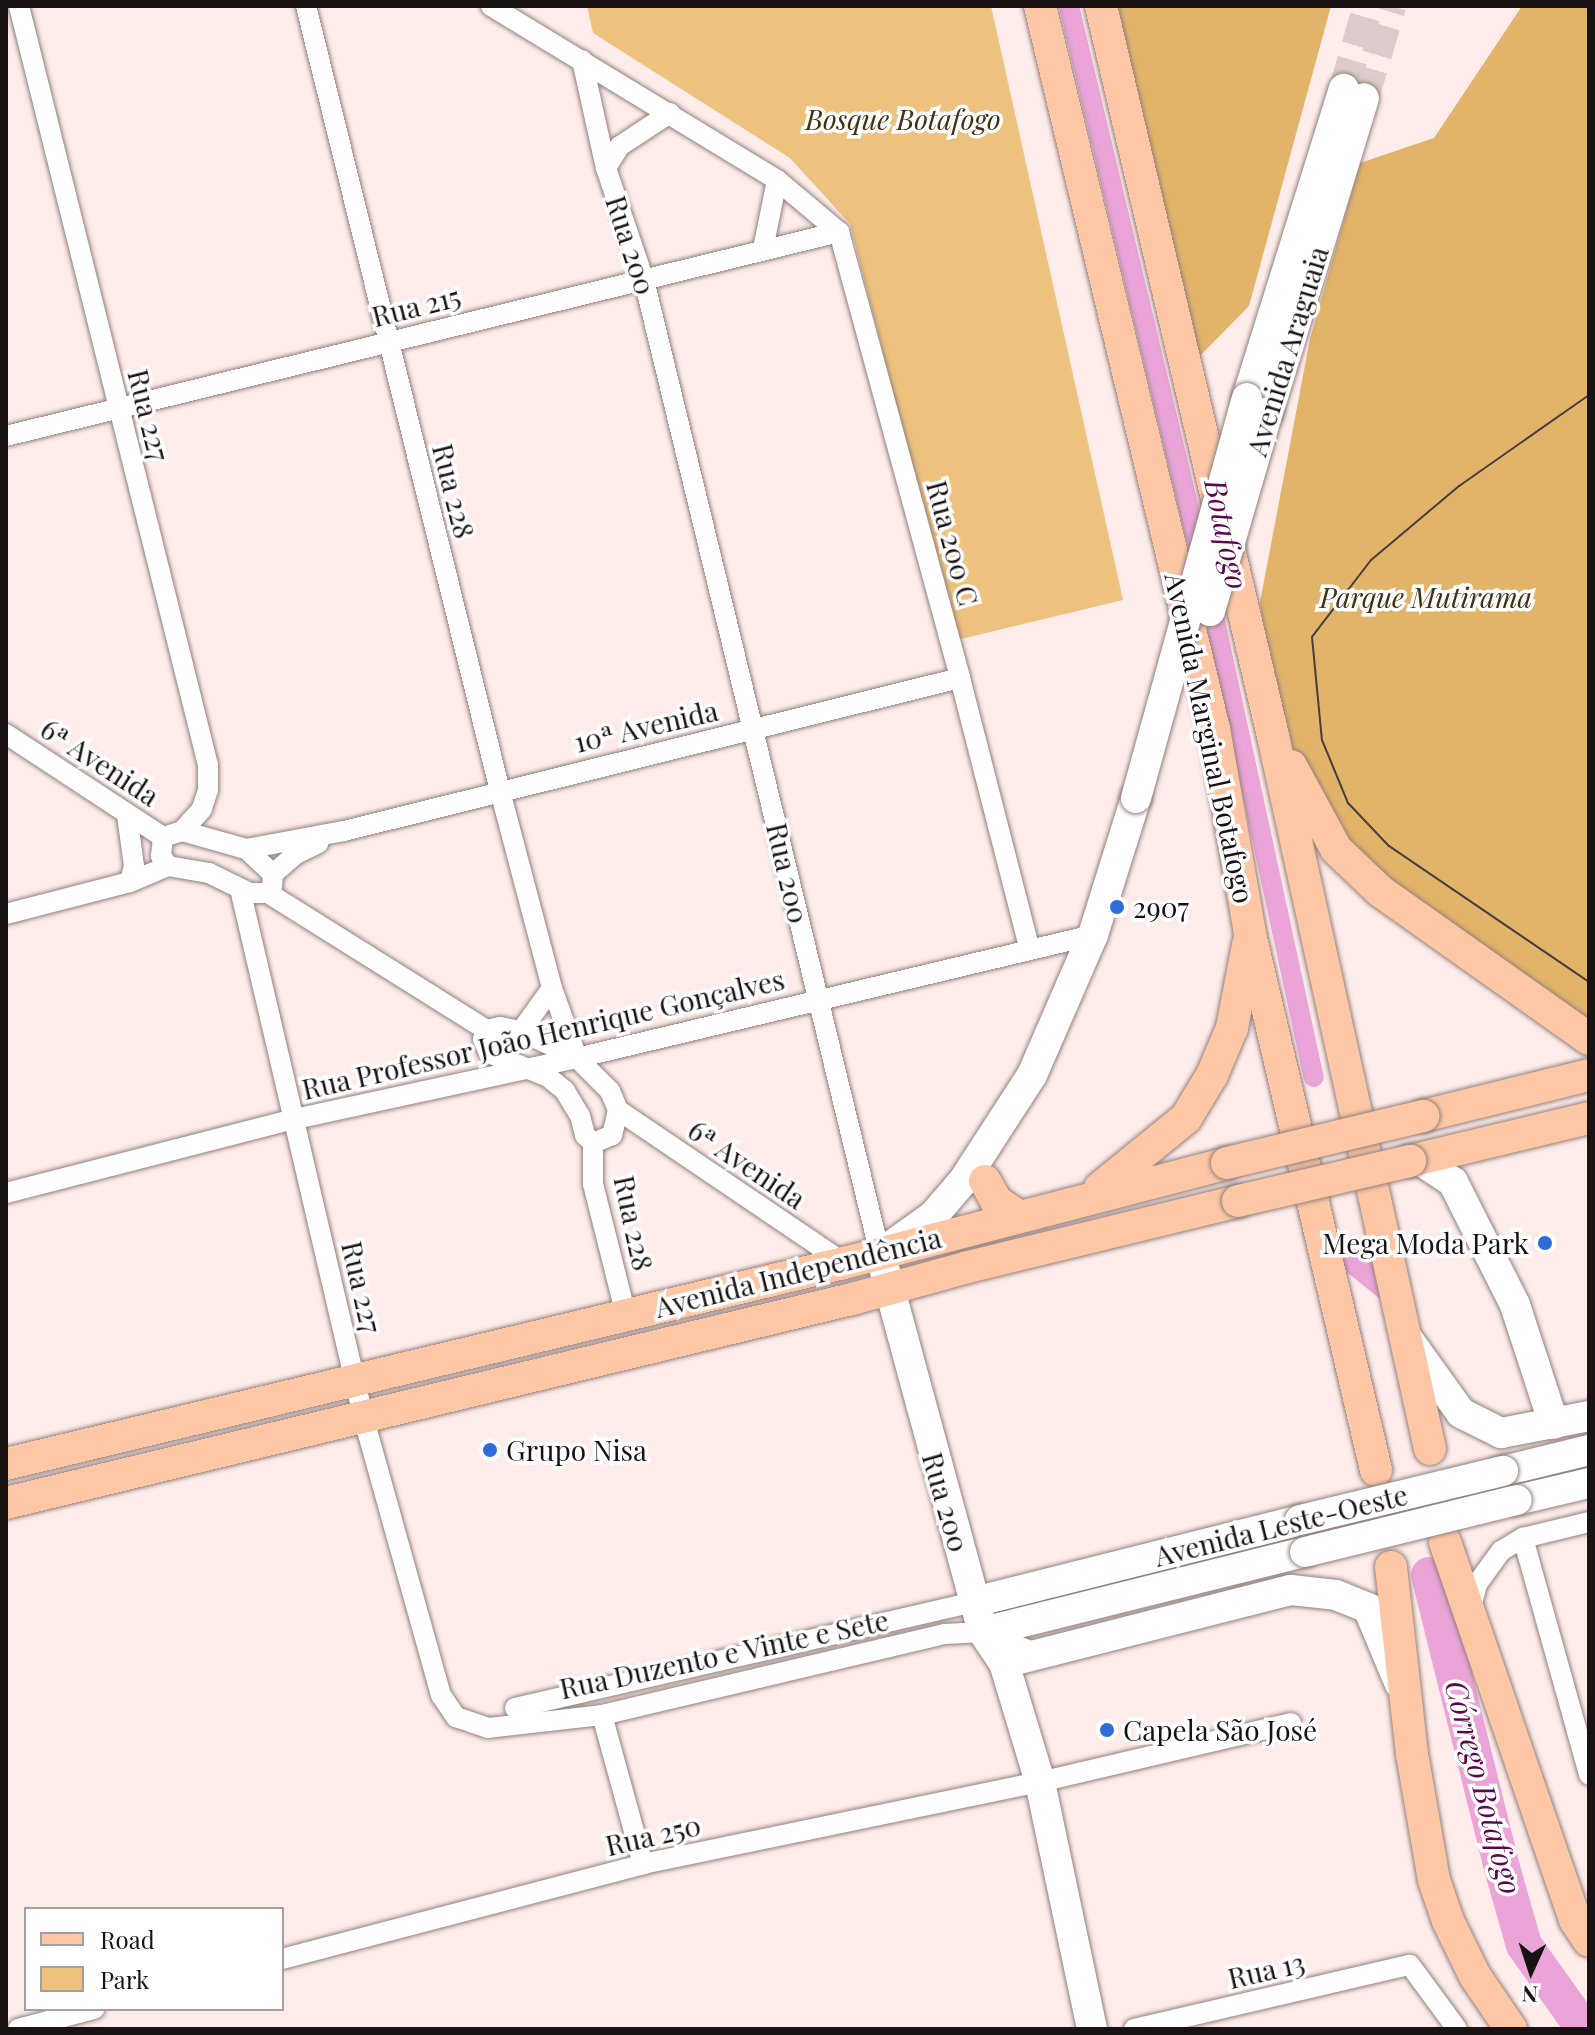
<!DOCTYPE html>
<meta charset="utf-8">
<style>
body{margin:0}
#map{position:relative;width:1595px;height:2035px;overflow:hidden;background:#fdecea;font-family:"Playfair Display",serif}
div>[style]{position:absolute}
.green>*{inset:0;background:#edc17e}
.forest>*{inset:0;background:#e2b46a}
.canal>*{height:20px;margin:-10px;padding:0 10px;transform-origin:10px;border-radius:10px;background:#eaa4d8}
.river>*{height:36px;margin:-18px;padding:0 18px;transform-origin:18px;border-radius:18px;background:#eaa4d8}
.secondary-tunnel>*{height:30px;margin-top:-15px;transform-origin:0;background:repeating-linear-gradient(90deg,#dbcbca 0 30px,transparent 0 45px)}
.roads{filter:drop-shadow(0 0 2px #93807d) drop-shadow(0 0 2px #93807d)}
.minor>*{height:20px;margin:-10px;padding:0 10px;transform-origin:10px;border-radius:10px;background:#fff}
.secondary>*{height:30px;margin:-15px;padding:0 15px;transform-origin:15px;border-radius:15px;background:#fff}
.primary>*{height:32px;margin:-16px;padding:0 16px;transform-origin:16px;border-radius:16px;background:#fdc7a5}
.tram>*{height:2px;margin:-1px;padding:0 1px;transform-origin:1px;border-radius:1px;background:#473e3d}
.bridges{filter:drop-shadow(0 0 2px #93807d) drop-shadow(0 0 2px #93807d)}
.secondary-bridge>*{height:30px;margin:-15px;padding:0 15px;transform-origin:15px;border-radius:15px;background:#fff}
.primary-bridge>*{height:32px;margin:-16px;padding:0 16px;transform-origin:16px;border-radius:16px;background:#fdc7a5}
.dots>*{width:22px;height:22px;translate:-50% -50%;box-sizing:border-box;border:4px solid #fff;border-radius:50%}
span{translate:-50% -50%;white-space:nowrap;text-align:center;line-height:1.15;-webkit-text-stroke:7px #fff;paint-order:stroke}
.park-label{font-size:28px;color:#433010;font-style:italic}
.street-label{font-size:28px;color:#191212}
.poi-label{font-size:28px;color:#191212}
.left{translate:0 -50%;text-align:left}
.right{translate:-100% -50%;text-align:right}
.water-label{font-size:30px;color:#5c084f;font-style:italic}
.frame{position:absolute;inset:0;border:8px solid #191212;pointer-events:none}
.legend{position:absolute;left:24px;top:1907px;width:260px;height:104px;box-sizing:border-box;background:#fff;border:2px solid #a3a0a0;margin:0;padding:10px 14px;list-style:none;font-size:24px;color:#191212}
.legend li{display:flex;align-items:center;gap:16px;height:40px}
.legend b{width:40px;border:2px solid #a3a0a0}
.north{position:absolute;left:1491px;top:1931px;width:80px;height:80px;-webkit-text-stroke:6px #fff;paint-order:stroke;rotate:183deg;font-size:22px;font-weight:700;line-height:32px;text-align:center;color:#191212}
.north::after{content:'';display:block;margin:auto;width:28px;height:36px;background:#191212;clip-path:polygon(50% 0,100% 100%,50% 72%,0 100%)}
</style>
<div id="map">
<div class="green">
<i style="clip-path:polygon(587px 6px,991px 6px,1123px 600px,957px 640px,850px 224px,790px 158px,593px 33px)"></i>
</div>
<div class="forest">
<i style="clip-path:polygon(1089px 6px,1331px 6px,1249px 306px,1184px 372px)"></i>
<i style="clip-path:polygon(1522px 6px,1589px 6px,1589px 1032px,1336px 849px,1273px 736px,1260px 602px,1310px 339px,1360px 163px,1434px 138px)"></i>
</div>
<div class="canal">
<i style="left:1069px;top:6px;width:564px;rotate:76.58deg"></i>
<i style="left:1210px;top:598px;width:490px;rotate:77.8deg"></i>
</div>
<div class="river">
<i style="left:1353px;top:1254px;width:51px;rotate:38.7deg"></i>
<i style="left:1429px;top:1575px;width:302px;rotate:76deg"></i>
<i style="left:1502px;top:1868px;width:80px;rotate:74.1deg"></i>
<i style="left:1524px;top:1945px;width:103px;rotate:54.5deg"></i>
</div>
<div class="secondary-tunnel">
<i style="left:1344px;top:89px;width:86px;rotate:-73.9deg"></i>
<i style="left:1364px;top:98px;width:96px;rotate:-73.6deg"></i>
</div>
<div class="roads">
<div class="minor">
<i style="left:19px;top:6px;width:782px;rotate:76.02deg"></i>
<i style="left:208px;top:765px;width:25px;rotate:90deg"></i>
<i style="left:208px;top:790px;width:20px;rotate:108deg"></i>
<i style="left:202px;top:809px;width:30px;rotate:132deg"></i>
<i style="left:306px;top:6px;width:809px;rotate:76.12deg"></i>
<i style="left:500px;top:791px;width:204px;rotate:75.2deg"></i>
<i style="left:552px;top:988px;width:74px;rotate:70.3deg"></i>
<i style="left:491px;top:6px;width:335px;rotate:31.3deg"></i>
<i style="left:777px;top:180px;width:81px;rotate:40deg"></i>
<i style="left:839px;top:232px;width:462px;rotate:74.8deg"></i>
<i style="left:960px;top:678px;width:278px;rotate:75.6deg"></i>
<i style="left:582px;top:60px;width:111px;rotate:77.5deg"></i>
<i style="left:606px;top:168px;width:118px;rotate:71.3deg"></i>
<i style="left:644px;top:280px;width:1002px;rotate:76.38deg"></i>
<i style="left:606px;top:168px;width:26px;rotate:-58deg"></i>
<i style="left:620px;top:146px;width:60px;rotate:-33.4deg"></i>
<i style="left:763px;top:249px;width:70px;rotate:-78.5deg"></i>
<i style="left:6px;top:436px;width:858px;rotate:-13.76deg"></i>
<i style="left:6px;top:734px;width:188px;rotate:33.3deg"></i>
<i style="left:127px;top:815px;width:51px;rotate:82.2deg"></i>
<i style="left:134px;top:866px;width:16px;rotate:104deg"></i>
<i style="left:246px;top:849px;width:100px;rotate:-10.4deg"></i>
<i style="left:344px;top:831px;width:635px;rotate:-13.95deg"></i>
<i style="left:273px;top:874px;width:30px;rotate:-41deg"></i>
<i style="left:296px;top:854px;width:25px;rotate:-26deg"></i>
<i style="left:240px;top:889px;width:541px;rotate:76.86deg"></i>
<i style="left:363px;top:1416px;width:290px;rotate:74.4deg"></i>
<i style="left:441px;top:1695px;width:27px;rotate:56deg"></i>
<i style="left:456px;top:1717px;width:34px;rotate:19deg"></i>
<i style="left:488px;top:1728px;width:115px;rotate:-6.5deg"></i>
<i style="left:602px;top:1715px;width:352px;rotate:-13.3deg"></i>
<i style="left:945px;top:1634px;width:38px;rotate:-3deg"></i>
<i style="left:983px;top:1632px;width:59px;rotate:21.8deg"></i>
<i style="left:268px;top:893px;width:6px;rotate:-51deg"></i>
<i style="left:272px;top:888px;width:14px;rotate:-86deg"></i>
<i style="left:273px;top:874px;width:37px;rotate:-137deg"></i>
<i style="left:246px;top:849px;width:66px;rotate:-164.3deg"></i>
<i style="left:182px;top:831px;width:20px;rotate:162deg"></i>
<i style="left:163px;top:837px;width:19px;rotate:96deg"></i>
<i style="left:161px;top:856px;width:12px;rotate:55deg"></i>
<i style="left:168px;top:866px;width:42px;rotate:9.7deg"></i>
<i style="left:209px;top:873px;width:46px;rotate:26deg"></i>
<i style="left:250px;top:893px;width:18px"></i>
<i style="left:268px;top:893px;width:257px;rotate:32.1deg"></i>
<i style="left:486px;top:1030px;width:14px;rotate:-12deg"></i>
<i style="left:500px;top:1027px;width:21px;rotate:11deg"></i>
<i style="left:521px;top:1031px;width:62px;rotate:25.7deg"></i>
<i style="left:577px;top:1058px;width:47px;rotate:45deg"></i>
<i style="left:610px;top:1091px;width:21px;rotate:67deg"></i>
<i style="left:618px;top:1110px;width:26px;rotate:103deg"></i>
<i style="left:612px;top:1135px;width:21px;rotate:157deg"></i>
<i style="left:6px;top:914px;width:128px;rotate:-14.5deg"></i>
<i style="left:130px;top:882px;width:41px;rotate:-22.8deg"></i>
<i style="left:486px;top:1030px;width:9px;rotate:108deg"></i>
<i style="left:483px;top:1039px;width:15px;rotate:67deg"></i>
<i style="left:489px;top:1053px;width:64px;rotate:22.1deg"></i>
<i style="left:548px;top:1077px;width:22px;rotate:39deg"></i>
<i style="left:565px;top:1091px;width:29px;rotate:59deg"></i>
<i style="left:580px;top:1116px;width:20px;rotate:75deg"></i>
<i style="left:585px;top:1135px;width:11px;rotate:45deg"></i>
<i style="left:521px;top:1031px;width:53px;rotate:-54.2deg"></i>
<i style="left:618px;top:1110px;width:273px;rotate:34.1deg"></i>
<i style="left:593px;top:1143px;width:41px;rotate:90deg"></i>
<i style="left:593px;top:1184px;width:135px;rotate:75.9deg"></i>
<i style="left:6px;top:1193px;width:298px;rotate:-14.4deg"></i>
<i style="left:295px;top:1119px;width:289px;rotate:-12.2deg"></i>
<i style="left:577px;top:1058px;width:530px;rotate:-13.41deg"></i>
<i style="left:1523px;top:1538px;width:246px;rotate:74.4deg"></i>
<i style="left:1471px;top:1608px;width:25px;rotate:-76deg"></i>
<i style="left:1477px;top:1584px;width:41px;rotate:-54deg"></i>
<i style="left:1501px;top:1551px;width:26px;rotate:-31deg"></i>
<i style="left:1523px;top:1538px;width:68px;rotate:-13.6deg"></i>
<i style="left:515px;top:1708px;width:471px;rotate:-13deg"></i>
<i style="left:602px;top:1715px;width:155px;rotate:74.6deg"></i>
<i style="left:282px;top:1959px;width:373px;rotate:-14.7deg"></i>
<i style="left:643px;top:1864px;width:405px;rotate:-11.7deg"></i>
<i style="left:1040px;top:1782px;width:258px;rotate:-13.2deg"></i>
<i style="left:18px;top:2029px;width:79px;rotate:-14.7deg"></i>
<i style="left:1134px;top:2029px;width:283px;rotate:-13.1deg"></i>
<i style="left:1410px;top:1965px;width:79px;rotate:53.7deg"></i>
</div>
<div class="secondary">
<i style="left:1247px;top:398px;width:324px;rotate:-72.6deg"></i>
<i style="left:1268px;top:412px;width:328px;rotate:-73deg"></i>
<i style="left:1418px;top:1159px;width:42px;rotate:33.3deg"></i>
<i style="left:1453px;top:1182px;width:138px;rotate:63.2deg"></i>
<i style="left:1515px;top:1305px;width:125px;rotate:71.9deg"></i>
<i style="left:1405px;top:1335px;width:96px;rotate:54.3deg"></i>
<i style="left:1461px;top:1413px;width:45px;rotate:26.6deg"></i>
<i style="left:1501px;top:1433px;width:90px;rotate:-10.9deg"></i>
<i style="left:1503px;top:1471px;width:89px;rotate:-13.7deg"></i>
<i style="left:1517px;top:1500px;width:74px;rotate:-13.3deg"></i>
<i style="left:974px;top:1602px;width:336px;rotate:-14.1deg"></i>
<i style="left:983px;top:1632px;width:332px;rotate:-14deg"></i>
<i style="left:1004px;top:1663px;width:296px;rotate:-14.3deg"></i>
<i style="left:1291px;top:1590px;width:45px;rotate:6.3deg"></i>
<i style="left:1336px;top:1595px;width:35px;rotate:22deg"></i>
<i style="left:1368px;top:1608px;width:82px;rotate:67.2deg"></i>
<i style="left:1092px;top:2029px;width:252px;rotate:-101.9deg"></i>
<i style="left:1040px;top:1782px;width:124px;rotate:-106.8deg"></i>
<i style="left:1004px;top:1663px;width:37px;rotate:-124deg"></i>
<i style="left:983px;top:1632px;width:392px;rotate:-105.2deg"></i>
<i style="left:880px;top:1254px;width:67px;rotate:-35.8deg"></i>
<i style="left:934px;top:1215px;width:46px;rotate:-49.4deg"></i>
<i style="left:964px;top:1180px;width:125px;rotate:-57.1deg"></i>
<i style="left:1032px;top:1075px;width:153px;rotate:-66.5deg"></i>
<i style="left:1093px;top:935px;width:144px;rotate:-72.6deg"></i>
</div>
<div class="primary">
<i style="left:1040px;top:6px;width:744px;rotate:76.47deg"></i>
<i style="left:1214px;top:729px;width:208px;rotate:80deg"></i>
<i style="left:1250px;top:934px;width:551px;rotate:76.77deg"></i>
<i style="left:1101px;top:6px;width:750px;rotate:76.74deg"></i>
<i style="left:1273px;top:736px;width:730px;rotate:77.58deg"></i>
<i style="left:1291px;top:766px;width:94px;rotate:61.5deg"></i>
<i style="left:1336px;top:849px;width:61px;rotate:43.7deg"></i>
<i style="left:1380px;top:891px;width:256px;rotate:35.3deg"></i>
<i style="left:1423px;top:1116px;width:171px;rotate:-13.9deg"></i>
<i style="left:1410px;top:1161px;width:184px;rotate:-13.5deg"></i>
<i style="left:985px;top:1181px;width:23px;rotate:61deg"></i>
<i style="left:996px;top:1201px;width:25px;rotate:34deg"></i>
<i style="left:1100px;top:1188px;width:111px;rotate:-39.1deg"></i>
<i style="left:1186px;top:1118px;width:50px;rotate:-58.8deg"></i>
<i style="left:1212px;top:1075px;width:51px;rotate:-66.9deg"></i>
<i style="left:1232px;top:1028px;width:85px;rotate:-79.1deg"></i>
<i style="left:6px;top:1464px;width:862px;rotate:-13.49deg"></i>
<i style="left:844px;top:1263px;width:396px;rotate:-14.6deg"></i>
<i style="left:6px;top:1503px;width:870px;rotate:-13.56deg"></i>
<i style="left:852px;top:1299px;width:120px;rotate:-15.4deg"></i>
<i style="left:968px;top:1267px;width:278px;rotate:-13.7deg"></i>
<i style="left:1445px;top:1542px;width:400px;rotate:71deg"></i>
<i style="left:1575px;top:1920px;width:25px;rotate:56deg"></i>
<i style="left:1391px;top:1567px;width:188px;rotate:83.6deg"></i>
<i style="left:1412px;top:1754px;width:128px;rotate:80.1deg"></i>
<i style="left:1434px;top:1880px;width:43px;rotate:71.1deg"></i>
<i style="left:1448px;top:1921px;width:61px;rotate:63.9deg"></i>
<i style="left:1475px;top:1976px;width:64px;rotate:55.8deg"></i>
</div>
</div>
<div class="tram">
<i style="left:1589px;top:395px;width:159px;rotate:145deg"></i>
<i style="left:1459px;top:486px;width:115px;rotate:139.9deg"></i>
<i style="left:1371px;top:560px;width:97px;rotate:127.5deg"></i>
<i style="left:1312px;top:637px;width:103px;rotate:84.5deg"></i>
<i style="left:1322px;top:740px;width:68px;rotate:67.6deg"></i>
<i style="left:1348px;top:803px;width:59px;rotate:46.4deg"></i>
<i style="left:1389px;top:846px;width:242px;rotate:34.2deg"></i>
</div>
<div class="bridges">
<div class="secondary-bridge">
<i style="left:1210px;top:611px;width:207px;rotate:-73.8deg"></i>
<i style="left:1136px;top:798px;width:415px;rotate:-74.5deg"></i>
<i style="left:1300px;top:1520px;width:209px;rotate:-13.6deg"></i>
<i style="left:1305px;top:1552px;width:218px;rotate:-13.8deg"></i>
</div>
<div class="primary-bridge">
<i style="left:1227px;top:1163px;width:202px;rotate:-13.5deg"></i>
<i style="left:1238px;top:1201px;width:177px;rotate:-13.1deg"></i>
</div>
</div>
<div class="dots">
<i style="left:1117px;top:907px;background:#2d6cda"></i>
<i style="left:1545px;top:1243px;background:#2d6cda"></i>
<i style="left:490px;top:1450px;background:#2d6cda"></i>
<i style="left:1107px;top:1730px;background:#2d6cda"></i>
</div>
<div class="park-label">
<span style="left:903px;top:119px">Bosque Botafogo</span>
<span style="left:1426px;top:597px">Parque Mutirama</span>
</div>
<div class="street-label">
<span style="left:631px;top:245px;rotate:72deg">Rua 200</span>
<span style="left:416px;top:306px;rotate:-14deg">Rua 215</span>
<span style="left:1287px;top:351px;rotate:-73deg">Avenida Araguaia</span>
<span style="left:149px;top:415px;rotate:76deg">Rua 227</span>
<span style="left:454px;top:491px;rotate:76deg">Rua 228</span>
<span style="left:953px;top:543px;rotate:75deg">Rua 200 C</span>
<span style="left:646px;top:726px;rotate:-13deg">10ª Avenida</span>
<span style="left:1210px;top:738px;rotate:78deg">Avenida Marginal Botafogo</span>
<span style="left:100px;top:762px;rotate:33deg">6ª Avenida</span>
<span style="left:788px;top:873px;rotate:77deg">Rua 200</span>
<span style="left:543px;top:1034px;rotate:-13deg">Rua Professor João Henrique Gonçalves</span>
<span style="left:747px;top:1164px;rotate:34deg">6ª Avenida</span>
<span style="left:634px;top:1223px;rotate:78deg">Rua 228</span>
<span style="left:798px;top:1272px;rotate:-14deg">Avenida Independência</span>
<span style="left:362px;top:1287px;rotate:77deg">Rua 227</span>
<span style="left:946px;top:1502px;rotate:74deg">Rua 200</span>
<span style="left:1281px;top:1525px;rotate:-14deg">Avenida Leste-Oeste</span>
<span style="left:724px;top:1654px;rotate:-12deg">Rua Duzento e Vinte e Sete</span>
<span style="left:653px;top:1835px;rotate:-13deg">Rua 250</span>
<span style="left:1266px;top:1970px;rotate:-13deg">Rua 13</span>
</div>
<div class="poi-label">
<span class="left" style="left:1133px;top:907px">2907</span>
<span class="right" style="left:1529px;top:1243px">Mega Moda Park</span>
<span class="left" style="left:506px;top:1450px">Grupo Nisa</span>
<span class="left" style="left:1123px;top:1730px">Capela São José</span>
</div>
<div class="water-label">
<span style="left:1227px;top:534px;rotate:78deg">Botafogo</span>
<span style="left:1484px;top:1787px;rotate:75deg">Córrego Botafogo</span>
</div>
<div class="frame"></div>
<ul class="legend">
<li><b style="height:10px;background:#fdc7a5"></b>Road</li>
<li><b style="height:22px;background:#edc17e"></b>Park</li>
</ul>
<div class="north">N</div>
</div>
